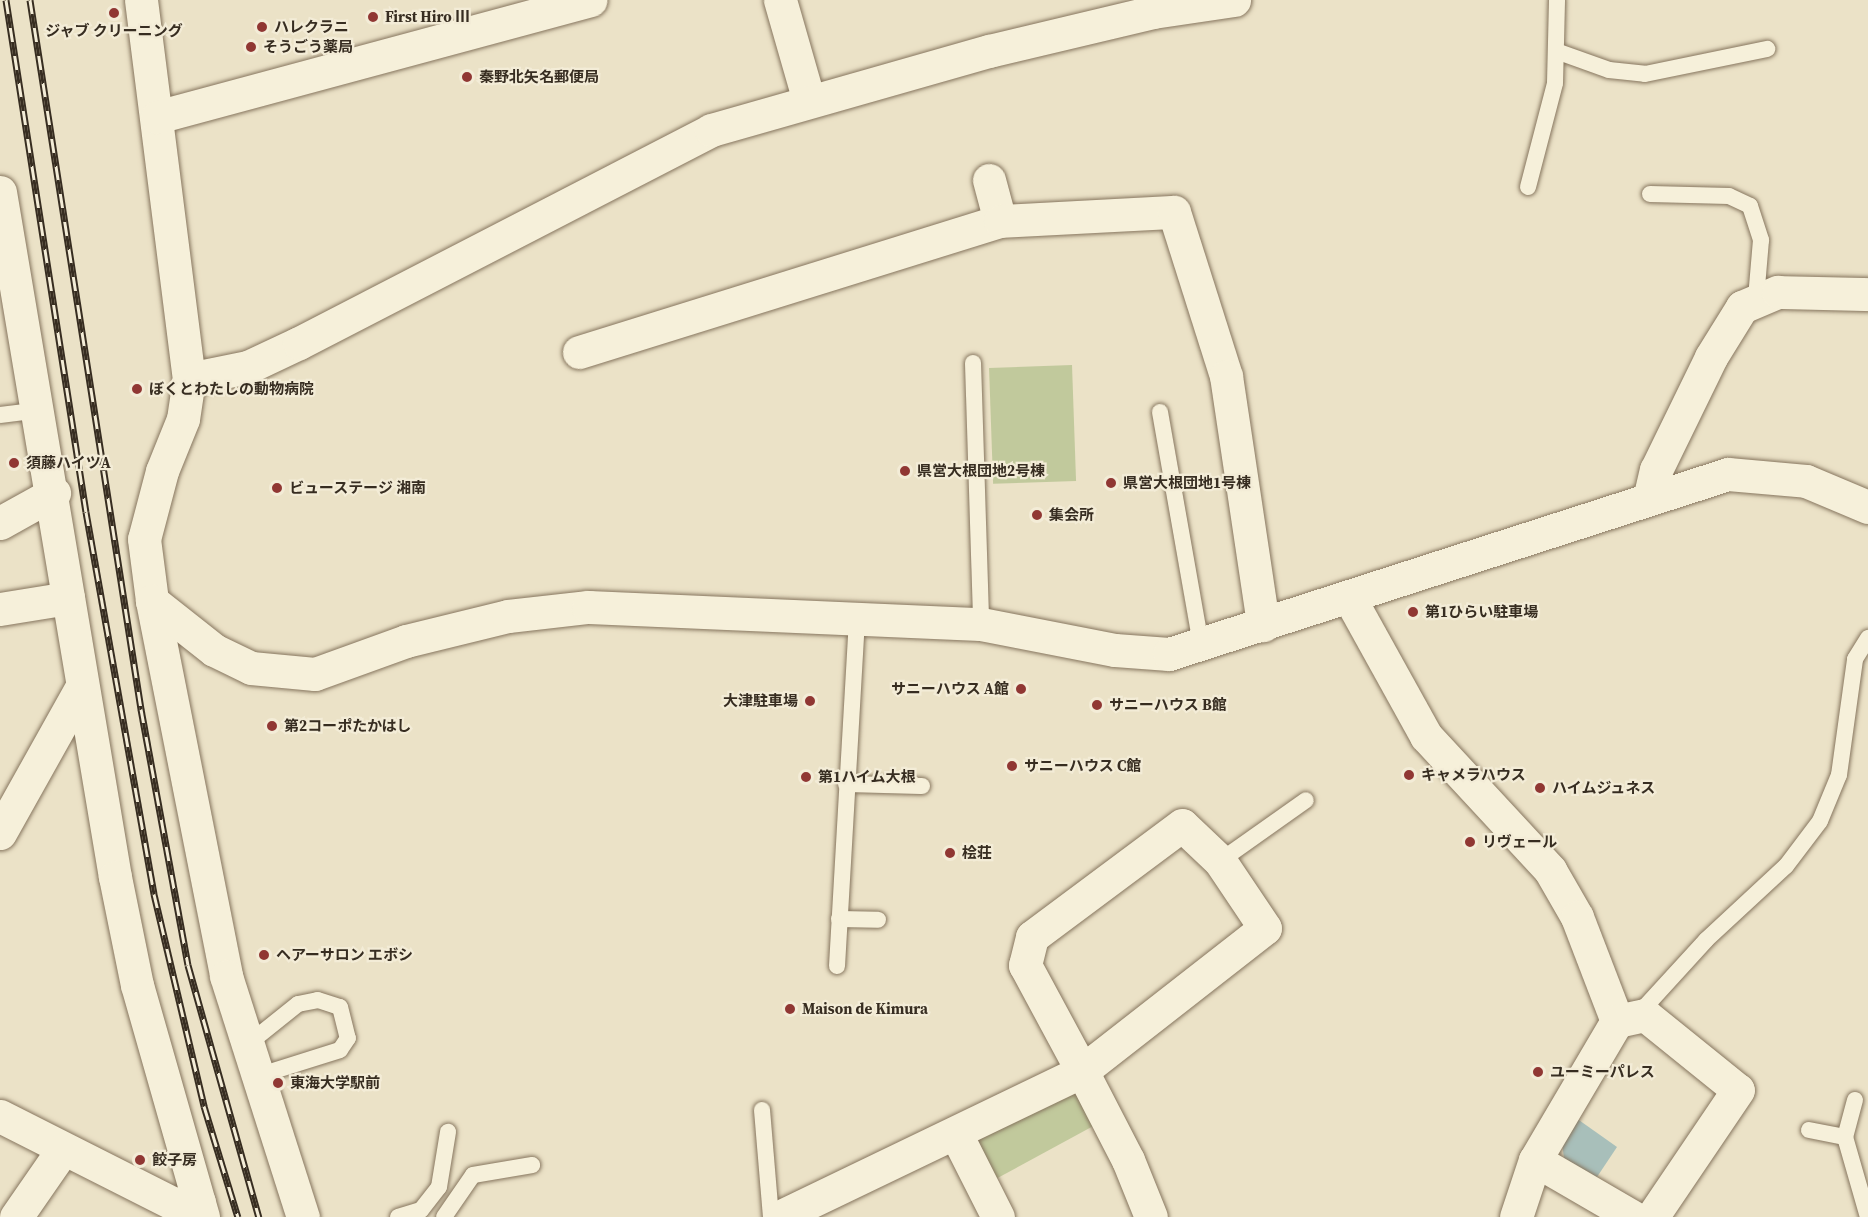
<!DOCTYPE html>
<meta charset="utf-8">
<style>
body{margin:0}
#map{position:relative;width:1868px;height:1217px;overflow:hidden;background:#ebe2c7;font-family:"Source Serif 4","Noto Sans JP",serif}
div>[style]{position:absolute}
.green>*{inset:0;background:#c1c99c;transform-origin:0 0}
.water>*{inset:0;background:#a8bfba}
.roads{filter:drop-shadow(0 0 2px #86755e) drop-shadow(0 0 2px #86755e)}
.lane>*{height:16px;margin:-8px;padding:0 8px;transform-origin:8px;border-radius:8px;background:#f6f0da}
.street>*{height:33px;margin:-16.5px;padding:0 16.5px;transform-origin:16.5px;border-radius:16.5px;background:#f6f0da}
.secondary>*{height:33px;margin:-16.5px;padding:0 16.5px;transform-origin:16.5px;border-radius:16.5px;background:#f6f0da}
.rail>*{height:7px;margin-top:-3.5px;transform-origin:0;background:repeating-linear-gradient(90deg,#f3ecd7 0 14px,#372d21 0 28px);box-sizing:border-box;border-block:2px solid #372d21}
.dots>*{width:16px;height:16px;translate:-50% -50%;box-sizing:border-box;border:3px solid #f3ecd7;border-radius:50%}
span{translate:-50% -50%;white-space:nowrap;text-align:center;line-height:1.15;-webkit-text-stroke:4.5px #f3ecd7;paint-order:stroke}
.poi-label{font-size:15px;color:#372d21;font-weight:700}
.left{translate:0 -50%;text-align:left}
.right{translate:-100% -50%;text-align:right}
</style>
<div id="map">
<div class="green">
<i style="left:1072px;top:365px;width:116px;height:83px;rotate:88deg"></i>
<i style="clip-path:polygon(1068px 1089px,1084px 1096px,1097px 1124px,992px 1181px,975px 1146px,980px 1133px)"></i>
</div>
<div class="water">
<i style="clip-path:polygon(1576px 1118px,1617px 1147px,1597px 1177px,1564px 1158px,1562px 1143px)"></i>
</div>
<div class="roads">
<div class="lane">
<i style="left:1556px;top:51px;width:56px;rotate:19.7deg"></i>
<i style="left:1609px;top:70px;width:36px;rotate:6deg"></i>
<i style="left:1645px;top:74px;width:125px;rotate:-11.6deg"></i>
<i style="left:1528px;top:187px;width:107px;rotate:-75.4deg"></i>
<i style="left:1555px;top:83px;width:83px;rotate:-88.6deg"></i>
<i style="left:1650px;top:194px;width:79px;rotate:1.5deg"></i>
<i style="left:1729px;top:196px;width:23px;rotate:25deg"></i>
<i style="left:1750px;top:206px;width:36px;rotate:72deg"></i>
<i style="left:1761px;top:240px;width:58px;rotate:94.9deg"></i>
<i style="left:973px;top:363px;width:261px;rotate:88.2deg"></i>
<i style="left:1160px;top:412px;width:237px;rotate:80deg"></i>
<i style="left:0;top:415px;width:40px;rotate:-7.1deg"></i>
<i style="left:846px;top:784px;width:76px;rotate:1.5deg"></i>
<i style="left:1220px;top:861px;width:105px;rotate:-35.3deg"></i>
<i style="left:839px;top:919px;width:39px;rotate:1deg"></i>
<i style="left:837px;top:966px;width:347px;rotate:-86.7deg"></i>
<i style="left:1645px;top:1015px;width:7px;rotate:-98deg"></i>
<i style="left:1644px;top:1008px;width:92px;rotate:-47.6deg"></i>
<i style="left:1706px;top:940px;width:109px;rotate:-42.8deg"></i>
<i style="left:1786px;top:866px;width:56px;rotate:-52.9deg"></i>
<i style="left:1820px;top:821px;width:50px;rotate:-67.6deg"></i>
<i style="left:1839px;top:775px;width:117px;rotate:-82.1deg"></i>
<i style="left:1855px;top:659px;width:25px;rotate:-58deg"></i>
<i style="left:248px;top:1044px;width:64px;rotate:-38.7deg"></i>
<i style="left:298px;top:1004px;width:20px;rotate:-11deg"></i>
<i style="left:318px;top:1000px;width:23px;rotate:18deg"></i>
<i style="left:340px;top:1007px;width:32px;rotate:76deg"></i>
<i style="left:348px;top:1038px;width:14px;rotate:124deg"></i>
<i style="left:340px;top:1050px;width:87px;rotate:162.6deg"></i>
<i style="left:1855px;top:1100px;width:38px;rotate:105deg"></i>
<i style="left:1845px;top:1137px;width:83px;rotate:74deg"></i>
<i style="left:762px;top:1110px;width:107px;rotate:85.2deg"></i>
<i style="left:1809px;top:1130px;width:37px;rotate:11deg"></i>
<i style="left:398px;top:1217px;width:24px;rotate:-17deg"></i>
<i style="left:421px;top:1210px;width:29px;rotate:-52deg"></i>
<i style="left:439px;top:1187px;width:56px;rotate:-80.7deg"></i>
<i style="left:444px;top:1217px;width:51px;rotate:-55.4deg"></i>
<i style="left:473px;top:1175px;width:60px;rotate:-9.6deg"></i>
</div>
<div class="street">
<i style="left:141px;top:0;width:382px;rotate:82.8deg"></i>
<i style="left:189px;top:379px;width:40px;rotate:98.5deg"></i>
<i style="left:183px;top:419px;width:56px;rotate:112deg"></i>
<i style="left:162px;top:471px;width:70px;rotate:104.8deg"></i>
<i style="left:144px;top:539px;width:63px;rotate:82.6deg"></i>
<i style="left:152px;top:601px;width:382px;rotate:78.8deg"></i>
<i style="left:226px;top:976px;width:253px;rotate:72.3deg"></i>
<i style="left:780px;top:0;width:105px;rotate:74deg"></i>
<i style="left:157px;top:117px;width:449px;rotate:-15.1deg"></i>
<i style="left:989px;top:180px;width:42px;rotate:75deg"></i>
<i style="left:0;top:192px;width:695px;rotate:80.47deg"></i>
<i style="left:115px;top:877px;width:110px;rotate:78.5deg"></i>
<i style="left:137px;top:985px;width:241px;rotate:74.1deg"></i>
<i style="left:579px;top:352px;width:441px;rotate:-17.3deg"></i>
<i style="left:1000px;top:221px;width:174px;rotate:-3deg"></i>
<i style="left:1174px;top:212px;width:172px;rotate:72.4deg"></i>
<i style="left:1226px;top:376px;width:252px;rotate:81.5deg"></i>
<i style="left:1650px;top:495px;width:26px;rotate:-77deg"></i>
<i style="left:1656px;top:470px;width:126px;rotate:-64deg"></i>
<i style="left:1711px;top:357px;width:59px;rotate:-58.2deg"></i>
<i style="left:1742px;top:307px;width:39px;rotate:-23deg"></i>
<i style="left:1778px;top:292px;width:90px;rotate:1.3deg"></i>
<i style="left:0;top:523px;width:62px;rotate:-29.1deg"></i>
<i style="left:1349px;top:597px;width:159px;rotate:61deg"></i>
<i style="left:1426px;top:736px;width:183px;rotate:47.2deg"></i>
<i style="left:1550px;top:870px;width:54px;rotate:60.1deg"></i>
<i style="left:1577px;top:917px;width:111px;rotate:69deg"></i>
<i style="left:152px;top:601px;width:79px;rotate:38.3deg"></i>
<i style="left:214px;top:650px;width:41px;rotate:25.9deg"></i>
<i style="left:251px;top:668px;width:64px;rotate:5.4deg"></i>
<i style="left:315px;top:674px;width:97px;rotate:-19.9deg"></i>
<i style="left:406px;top:641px;width:105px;rotate:-13.8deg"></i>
<i style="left:508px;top:616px;width:81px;rotate:-6.4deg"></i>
<i style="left:588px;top:607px;width:393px;rotate:2.5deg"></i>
<i style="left:981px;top:624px;width:136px;rotate:11deg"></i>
<i style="left:1115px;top:650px;width:54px;rotate:4.2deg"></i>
<i style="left:1169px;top:654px;width:587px;rotate:-17.85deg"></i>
<i style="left:1728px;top:474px;width:78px;rotate:5.1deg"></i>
<i style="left:1806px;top:481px;width:67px;rotate:22.8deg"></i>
<i style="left:0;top:609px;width:69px;rotate:-9.2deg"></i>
<i style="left:0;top:833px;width:168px;rotate:-60.8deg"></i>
<i style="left:0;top:1116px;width:195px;rotate:26.8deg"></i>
<i style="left:174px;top:1204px;width:25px;rotate:-5deg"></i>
<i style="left:956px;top:1134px;width:93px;rotate:63.2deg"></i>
<i style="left:1535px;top:1160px;width:113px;rotate:30.2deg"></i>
<i style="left:16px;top:1217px;width:83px;rotate:-55.3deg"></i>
<i style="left:779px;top:1217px;width:336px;rotate:-25.7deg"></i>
<i style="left:1082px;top:1071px;width:232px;rotate:-38deg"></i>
<i style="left:1265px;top:928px;width:81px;rotate:-123.9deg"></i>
<i style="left:1220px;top:861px;width:52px;rotate:-136.5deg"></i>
<i style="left:1182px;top:825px;width:187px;rotate:143.3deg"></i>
<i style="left:1032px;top:937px;width:29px;rotate:104deg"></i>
<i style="left:1025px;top:965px;width:120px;rotate:61.7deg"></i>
<i style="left:1082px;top:1071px;width:100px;rotate:62.7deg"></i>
<i style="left:1128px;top:1160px;width:61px;rotate:68deg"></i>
<i style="left:1516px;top:1217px;width:60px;rotate:-71.6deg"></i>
<i style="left:1535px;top:1160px;width:161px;rotate:-59.5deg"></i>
<i style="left:1617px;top:1021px;width:29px;rotate:-12deg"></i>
<i style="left:1645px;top:1015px;width:119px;rotate:38.9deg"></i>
<i style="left:1738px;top:1090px;width:153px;rotate:124.1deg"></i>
</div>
<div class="secondary">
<i style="left:189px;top:379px;width:60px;rotate:-11.5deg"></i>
<i style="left:248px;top:367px;width:56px;rotate:-25.2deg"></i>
<i style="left:299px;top:343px;width:464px;rotate:-27.3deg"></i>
<i style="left:711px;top:130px;width:289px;rotate:-15.9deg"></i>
<i style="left:989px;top:51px;width:169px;rotate:-13.4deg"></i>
<i style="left:1153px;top:12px;width:82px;rotate:-8.4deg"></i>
</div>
</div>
<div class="rail">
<i style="left:6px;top:0;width:518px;rotate:81.12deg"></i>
<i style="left:86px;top:512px;width:388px;rotate:79.9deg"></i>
<i style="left:154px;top:894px;width:218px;rotate:76.7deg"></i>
<i style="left:204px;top:1106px;width:116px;rotate:73deg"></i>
<i style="left:30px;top:0;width:718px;rotate:81.1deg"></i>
<i style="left:141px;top:709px;width:260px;rotate:79.6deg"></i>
<i style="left:188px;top:965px;width:262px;rotate:74.3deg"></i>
</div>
<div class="dots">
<i style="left:114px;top:13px;background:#903733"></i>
<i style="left:373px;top:17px;background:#903733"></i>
<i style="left:262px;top:27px;background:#903733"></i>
<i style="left:251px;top:47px;background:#903733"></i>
<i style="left:467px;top:77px;background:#903733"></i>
<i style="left:137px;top:389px;background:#903733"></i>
<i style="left:14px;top:463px;background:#903733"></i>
<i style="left:905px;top:471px;background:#903733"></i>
<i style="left:1111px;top:483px;background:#903733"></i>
<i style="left:277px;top:488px;background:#903733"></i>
<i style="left:1037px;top:515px;background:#903733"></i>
<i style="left:1413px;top:612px;background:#903733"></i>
<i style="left:1021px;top:689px;background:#903733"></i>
<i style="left:810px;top:701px;background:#903733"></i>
<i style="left:1097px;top:705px;background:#903733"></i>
<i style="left:272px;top:726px;background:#903733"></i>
<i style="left:1012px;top:766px;background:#903733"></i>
<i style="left:1409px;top:775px;background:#903733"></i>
<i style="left:806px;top:777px;background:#903733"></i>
<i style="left:1540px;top:788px;background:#903733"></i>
<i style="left:1470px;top:842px;background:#903733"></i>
<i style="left:950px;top:853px;background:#903733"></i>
<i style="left:264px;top:955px;background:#903733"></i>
<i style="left:790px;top:1009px;background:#903733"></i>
<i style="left:1538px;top:1072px;background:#903733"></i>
<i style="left:278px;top:1083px;background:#903733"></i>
<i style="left:140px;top:1160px;background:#903733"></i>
</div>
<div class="poi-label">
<span class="left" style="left:385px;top:17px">First Hiro Ⅲ</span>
<span class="left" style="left:274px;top:27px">ハレクラニ</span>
<span style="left:114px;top:31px">ジャブ クリーニング</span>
<span class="left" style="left:263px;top:47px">そうごう薬局</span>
<span class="left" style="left:479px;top:77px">秦野北矢名郵便局</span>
<span class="left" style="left:149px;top:389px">ぼくとわたしの動物病院</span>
<span class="left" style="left:26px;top:463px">須藤ハイツA</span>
<span class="left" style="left:917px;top:471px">県営大根団地2号棟</span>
<span class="left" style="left:1123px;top:483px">県営大根団地1号棟</span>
<span class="left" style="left:289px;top:488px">ビューステージ 湘南</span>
<span class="left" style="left:1049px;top:515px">集会所</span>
<span class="left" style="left:1425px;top:612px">第1ひらい駐車場</span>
<span class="right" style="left:1009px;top:689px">サニーハウス A館</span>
<span class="right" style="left:798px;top:701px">大津駐車場</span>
<span class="left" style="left:1109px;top:705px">サニーハウス B館</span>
<span class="left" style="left:284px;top:726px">第2コーポたかはし</span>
<span class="left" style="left:1024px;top:766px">サニーハウス C館</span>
<span class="left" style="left:1421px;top:775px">キャメラハウス</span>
<span class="left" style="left:818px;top:777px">第1ハイム大根</span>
<span class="left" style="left:1552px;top:788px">ハイムジュネス</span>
<span class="left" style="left:1482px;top:842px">リヴェール</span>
<span class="left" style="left:962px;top:853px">桧荘</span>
<span class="left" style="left:276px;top:955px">ヘアーサロン エボシ</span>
<span class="left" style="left:802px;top:1009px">Maison de Kimura</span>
<span class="left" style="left:1550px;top:1072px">ユーミーパレス</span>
<span class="left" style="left:290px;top:1083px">東海大学駅前</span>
<span class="left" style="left:152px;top:1160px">餃子房</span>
</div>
</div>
